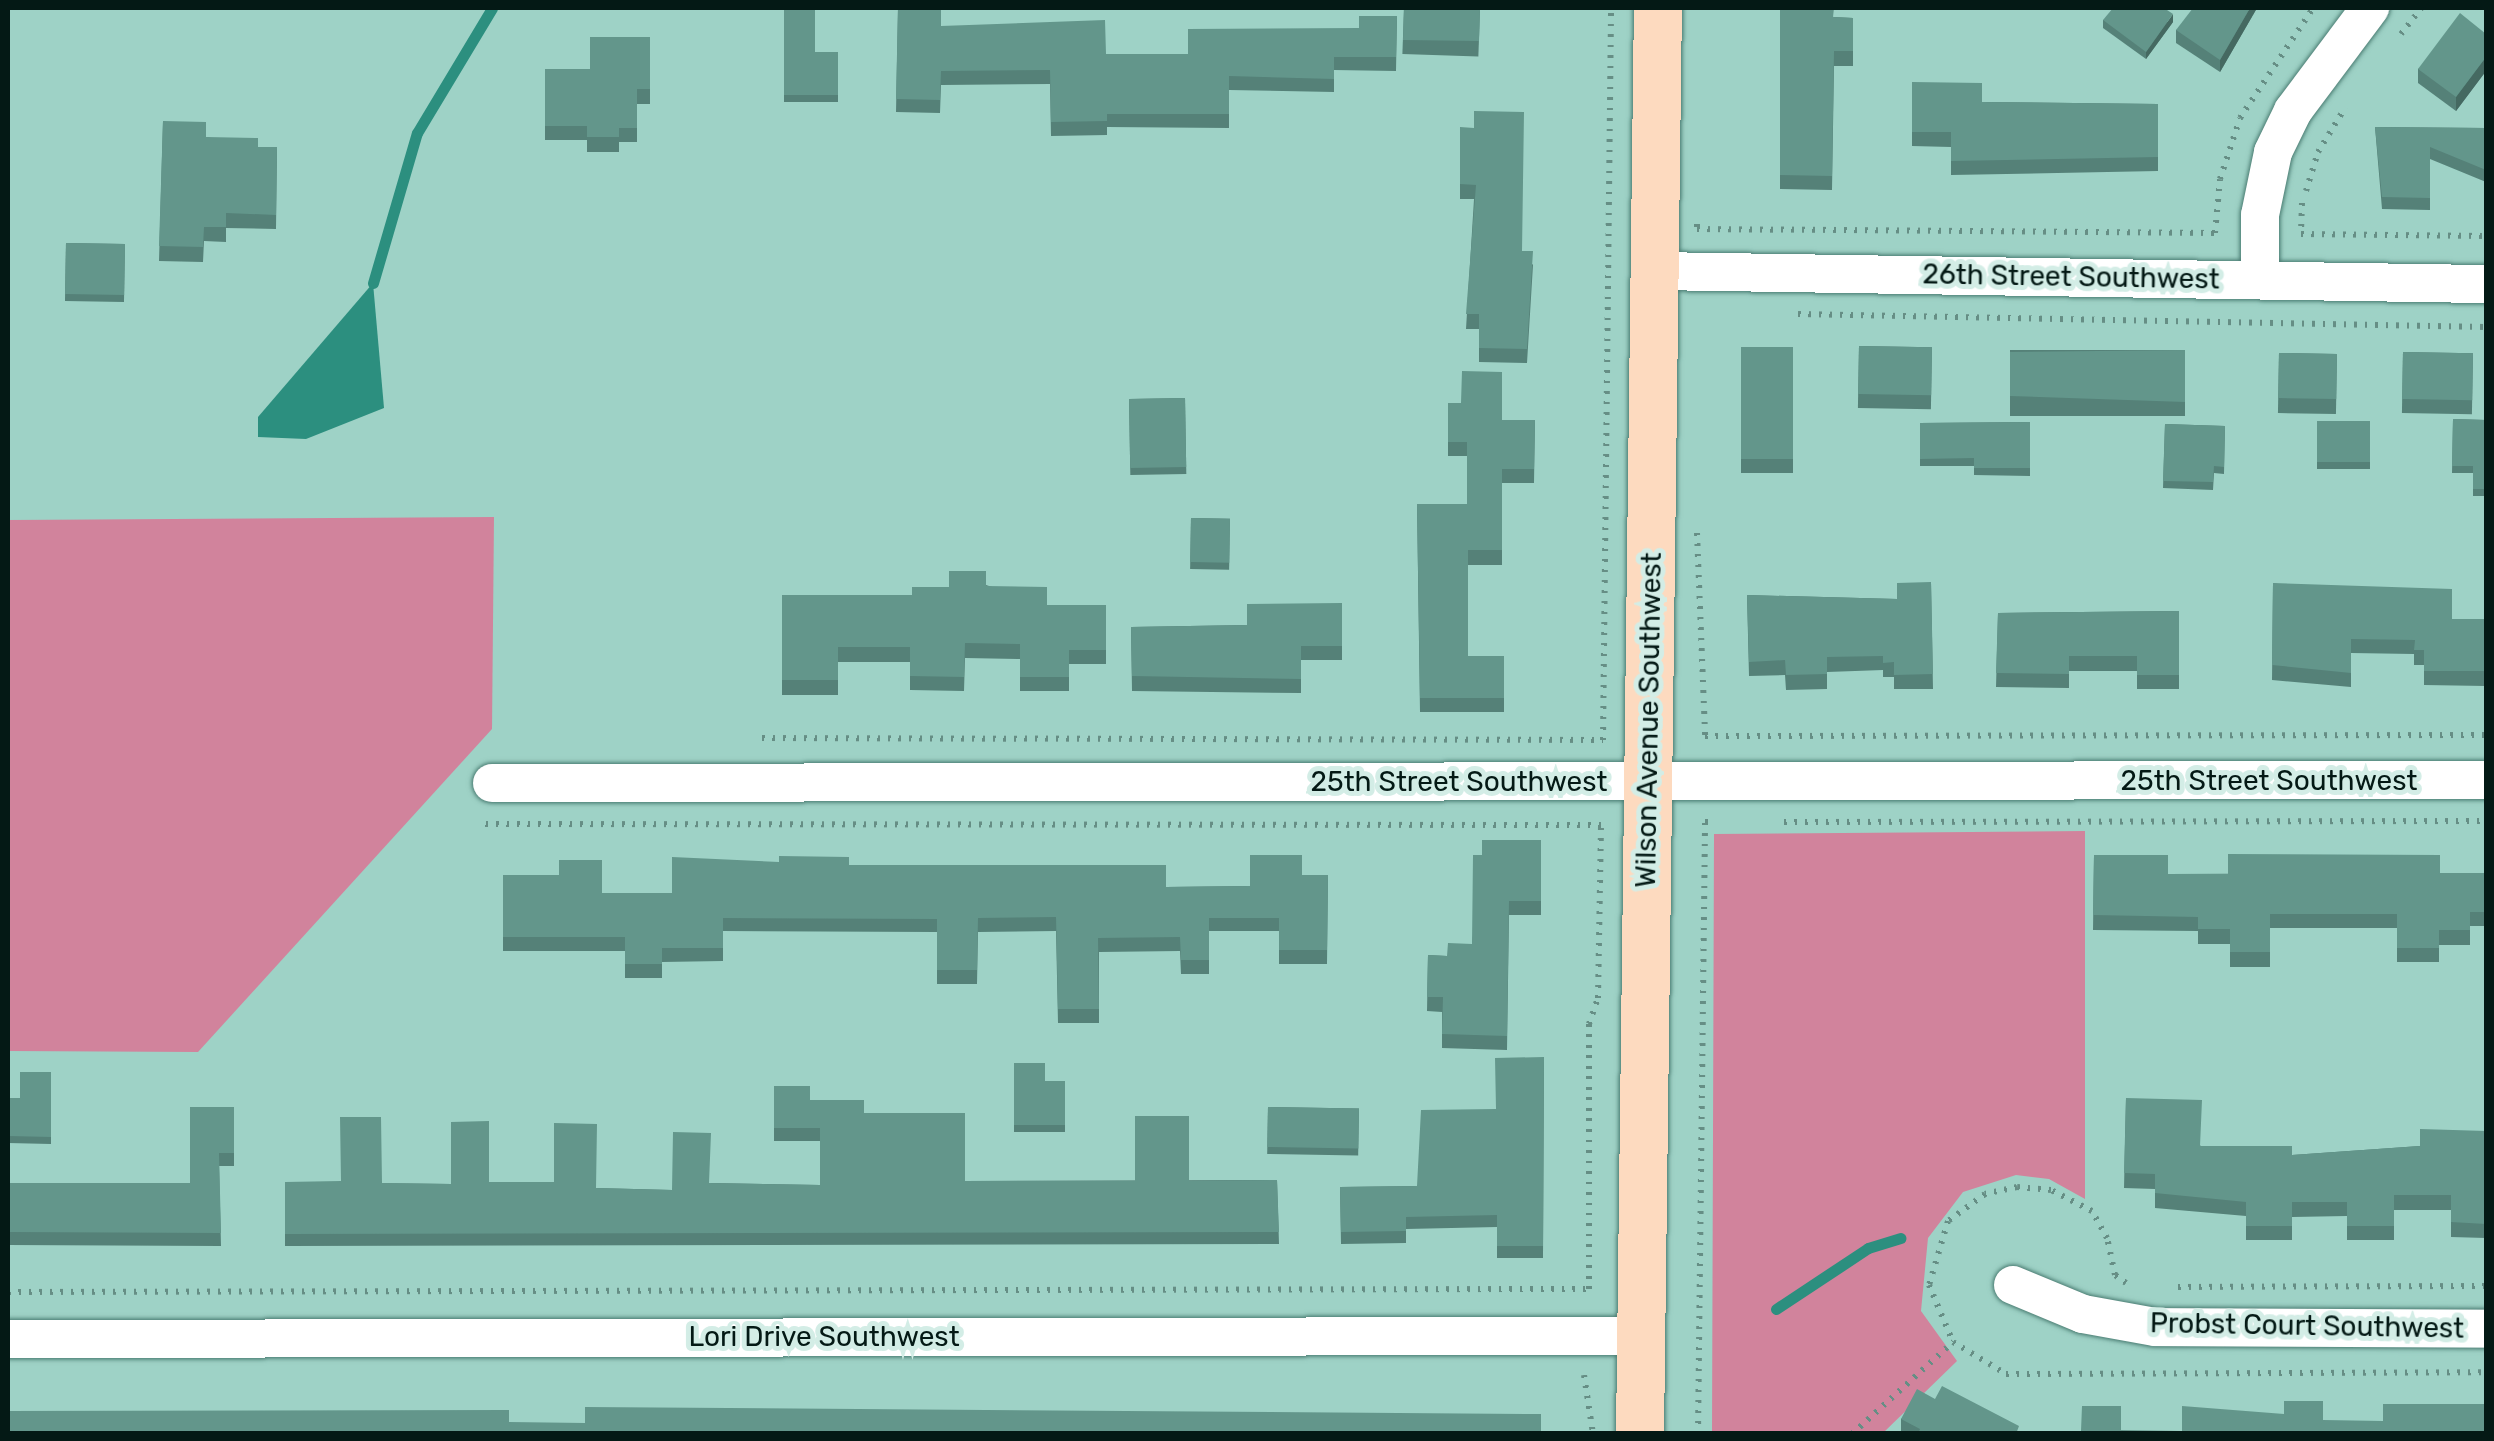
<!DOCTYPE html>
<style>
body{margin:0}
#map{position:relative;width:2494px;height:1441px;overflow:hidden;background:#9ed2c6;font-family:Rubik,sans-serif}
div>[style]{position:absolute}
.green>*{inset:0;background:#d1839c}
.water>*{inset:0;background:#2c8f7f}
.stream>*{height:11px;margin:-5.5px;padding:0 5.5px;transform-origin:5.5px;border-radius:5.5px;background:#2c8f7f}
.path>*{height:6px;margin-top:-3px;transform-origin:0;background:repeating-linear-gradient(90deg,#668e85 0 2.5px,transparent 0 10.5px)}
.roads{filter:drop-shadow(0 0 2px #4a7c72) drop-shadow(0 0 2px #4a7c72)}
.minor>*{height:38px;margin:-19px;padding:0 19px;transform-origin:19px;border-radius:19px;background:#fff}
.major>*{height:48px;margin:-24px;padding:0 24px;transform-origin:24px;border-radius:24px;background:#fddabf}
.wall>*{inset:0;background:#558178;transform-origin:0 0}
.shaded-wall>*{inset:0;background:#456961}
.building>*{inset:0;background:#63968b;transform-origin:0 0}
span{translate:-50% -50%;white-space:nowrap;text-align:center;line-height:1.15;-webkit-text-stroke:10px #d3ede6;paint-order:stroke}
.street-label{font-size:28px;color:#041915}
.frame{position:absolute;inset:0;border:10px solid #041915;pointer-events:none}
</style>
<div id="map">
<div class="green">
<i style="clip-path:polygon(494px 517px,492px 729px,198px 1052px,8px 1051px,8px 520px)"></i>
<i style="clip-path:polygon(2085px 831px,2085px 1199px,2049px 1179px,2016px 1175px,1963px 1192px,1928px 1238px,1921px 1311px,1957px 1361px,1883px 1433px,1712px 1434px,1714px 834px)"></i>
</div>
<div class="water">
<i style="clip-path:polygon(373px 283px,384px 408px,306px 439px,258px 437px,258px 417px)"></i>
</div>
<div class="stream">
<i style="left:373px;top:283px;width:156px;rotate:-73.7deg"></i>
<i style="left:417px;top:133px;width:146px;rotate:-59deg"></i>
<i style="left:1776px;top:1309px;width:110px;rotate:-33.5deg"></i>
<i style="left:1868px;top:1248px;width:34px;rotate:-17deg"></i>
</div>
<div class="path">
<i style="left:2401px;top:34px;width:33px;rotate:-52deg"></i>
<i style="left:2306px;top:191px;width:41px;rotate:-72.9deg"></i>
<i style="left:2318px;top:152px;width:52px;rotate:-58.5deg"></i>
<i style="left:2302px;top:203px;width:31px;rotate:92deg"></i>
<i style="left:2301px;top:234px;width:185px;rotate:0.6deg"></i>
<i style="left:1697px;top:224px;width:5px;rotate:90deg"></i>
<i style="left:1697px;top:229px;width:518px;rotate:0.44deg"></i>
<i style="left:2215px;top:233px;width:54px;rotate:-84.7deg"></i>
<i style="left:2220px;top:179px;width:64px;rotate:-71.8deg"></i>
<i style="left:2240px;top:118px;width:132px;rotate:-56.4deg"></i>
<i style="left:1798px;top:314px;width:688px;rotate:1.08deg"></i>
<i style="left:1697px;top:533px;width:203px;rotate:87.7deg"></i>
<i style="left:1705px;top:736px;width:781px;rotate:-0.07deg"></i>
<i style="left:762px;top:738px;width:841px;rotate:0.14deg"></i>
<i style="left:1603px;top:740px;width:732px;rotate:-89.37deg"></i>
<i style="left:1784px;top:822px;width:702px;rotate:-0.08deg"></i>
<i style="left:2126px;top:1283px;width:14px;rotate:-144deg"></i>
<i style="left:2115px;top:1275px;width:38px;rotate:-102deg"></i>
<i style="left:2107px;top:1238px;width:31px;rotate:-119deg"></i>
<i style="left:2092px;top:1211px;width:46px;rotate:-152.9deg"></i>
<i style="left:2051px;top:1190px;width:34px;rotate:-175deg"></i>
<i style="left:2017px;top:1187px;width:33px;rotate:168deg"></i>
<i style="left:1985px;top:1194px;width:46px;rotate:143.9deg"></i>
<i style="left:1948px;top:1221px;width:67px;rotate:106.5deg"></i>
<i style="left:1929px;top:1285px;width:62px;rotate:67.2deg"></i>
<i style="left:1953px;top:1342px;width:62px;rotate:31.1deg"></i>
<i style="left:2006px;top:1374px;width:480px;rotate:-0.2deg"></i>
<i style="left:2178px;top:1287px;width:308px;rotate:-0.2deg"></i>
<i style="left:8px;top:1292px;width:1581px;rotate:-0.11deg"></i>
<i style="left:1589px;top:1289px;width:265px;rotate:-90deg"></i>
<i style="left:1589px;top:1024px;width:28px;rotate:-71deg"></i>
<i style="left:1598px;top:998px;width:173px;rotate:-89deg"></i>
<i style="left:1601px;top:825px;width:1118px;rotate:-179.95deg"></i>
<i style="left:1584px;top:1375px;width:60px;rotate:81.3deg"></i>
<i style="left:1698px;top:1434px;width:612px;rotate:-89.34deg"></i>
<i style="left:1705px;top:822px;width:7px"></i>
<i style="left:1852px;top:1434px;width:137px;rotate:-42.3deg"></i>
</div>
<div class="roads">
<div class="minor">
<i style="left:1655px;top:271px;width:831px;rotate:0.9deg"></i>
<i style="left:2260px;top:280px;width:65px;rotate:-90deg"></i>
<i style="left:2260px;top:215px;width:64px;rotate:-78.3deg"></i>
<i style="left:2273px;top:152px;width:46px;rotate:-64deg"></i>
<i style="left:2293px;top:111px;width:129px;rotate:-53.2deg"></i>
<i style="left:492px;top:783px;width:1994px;rotate:-0.09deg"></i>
<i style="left:2013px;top:1285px;width:76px;rotate:22.5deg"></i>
<i style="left:2083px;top:1314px;width:73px;rotate:10.2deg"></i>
<i style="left:2155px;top:1327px;width:331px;rotate:0.3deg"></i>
<i style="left:8px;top:1339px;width:1633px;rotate:-0.11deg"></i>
</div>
<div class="major">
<i style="left:1640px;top:1434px;width:1426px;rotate:-89.28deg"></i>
</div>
</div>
<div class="wall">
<i style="clip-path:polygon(784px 8px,815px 52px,838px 52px,838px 102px,784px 102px)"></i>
<i style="clip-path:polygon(898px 8px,941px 26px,1106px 54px,1188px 54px,1359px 28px,1397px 16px,1396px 71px,1334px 70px,1334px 92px,1229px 90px,1229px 128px,1107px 127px,1107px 135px,1051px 136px,1050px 84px,941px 85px,940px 113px,896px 112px)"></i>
<i style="left:1404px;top:8px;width:76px;height:46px;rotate:2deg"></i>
<i style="clip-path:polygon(1780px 8px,1834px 17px,1853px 18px,1853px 66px,1834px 66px,1832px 190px,1780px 189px)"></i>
<i style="clip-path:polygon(2257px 8px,2220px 72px,2176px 43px,2176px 30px)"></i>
<i style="clip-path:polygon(2103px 20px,2173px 22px,2146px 59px,2103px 28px)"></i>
<i style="clip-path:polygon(2486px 34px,2486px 71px,2456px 111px,2418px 83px,2418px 69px)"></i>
<i style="clip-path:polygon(650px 37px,650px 104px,637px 104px,637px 142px,619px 142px,619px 152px,587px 152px,587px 140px,545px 140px,545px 69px,590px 69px)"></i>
<i style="clip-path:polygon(1912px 82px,1982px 102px,2158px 104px,2158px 171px,1951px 175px,1951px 147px,1912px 146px)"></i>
<i style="clip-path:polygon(163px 121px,206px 137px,258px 147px,277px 147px,276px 229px,226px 228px,226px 242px,204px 241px,203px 262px,159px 261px)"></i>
<i style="clip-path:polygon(1460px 127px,1522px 251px,1533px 265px,1527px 363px,1479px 362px,1479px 329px,1466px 329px,1474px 199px,1460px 199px)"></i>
<i style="clip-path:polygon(2375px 127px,2486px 128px,2486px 182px,2430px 159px,2430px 210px,2382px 209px)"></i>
<i style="left:66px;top:243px;width:59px;height:58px;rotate:1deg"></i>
<i style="left:1859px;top:346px;width:73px;height:62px;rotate:1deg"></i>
<i style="left:1741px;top:347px;width:52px;height:126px"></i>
<i style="left:2185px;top:350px;width:66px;height:175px;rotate:90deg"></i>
<i style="left:2403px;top:352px;width:70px;height:61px;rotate:1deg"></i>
<i style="left:2279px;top:353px;width:58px;height:60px;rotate:1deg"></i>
<i style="left:1185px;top:398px;width:76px;height:56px;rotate:89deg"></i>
<i style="clip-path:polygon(1448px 403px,1502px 420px,1535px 420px,1534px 483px,1502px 483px,1502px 565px,1468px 565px,1468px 656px,1504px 656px,1504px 712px,1420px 712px,1417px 504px,1467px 504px,1467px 456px,1448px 456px)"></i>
<i style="clip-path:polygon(2453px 419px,2486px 420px,2486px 496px,2473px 496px,2473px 473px,2452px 473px)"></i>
<i style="left:2317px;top:421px;width:53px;height:48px"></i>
<i style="clip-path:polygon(2030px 422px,2030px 476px,1974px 475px,1974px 466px,1920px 466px,1920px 423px)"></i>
<i style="clip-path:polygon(2165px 424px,2225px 426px,2224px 474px,2214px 473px,2213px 490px,2163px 488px)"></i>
<i style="left:1191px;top:518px;width:39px;height:51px;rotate:1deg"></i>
<i style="clip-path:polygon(1931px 582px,1933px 689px,1894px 689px,1894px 677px,1883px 677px,1883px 670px,1827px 672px,1827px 689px,1786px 690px,1785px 675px,1749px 676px,1747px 595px,1897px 599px)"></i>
<i style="clip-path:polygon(2273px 583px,2452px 619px,2486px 619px,2486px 686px,2424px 685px,2424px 665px,2414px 665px,2414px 654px,2351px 653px,2351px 687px,2272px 680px)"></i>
<i style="clip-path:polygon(986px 585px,1047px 605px,1106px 605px,1106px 664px,1069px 664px,1069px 691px,1020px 691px,1020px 659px,965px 658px,964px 691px,910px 690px,910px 662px,838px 662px,838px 695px,782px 695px,782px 595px,912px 595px,949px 587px)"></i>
<i style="clip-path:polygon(1342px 603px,1342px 660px,1301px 660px,1301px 693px,1132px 691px,1131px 627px,1247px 625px)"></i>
<i style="clip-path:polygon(2179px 611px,2179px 689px,2137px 689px,2137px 671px,2069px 671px,2069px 688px,1996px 687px,1998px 613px)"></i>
<i style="clip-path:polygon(1541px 840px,1541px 915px,1509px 915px,1507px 1050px,1442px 1048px,1442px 1012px,1427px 1011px,1428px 955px,1447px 956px,1472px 944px,1482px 855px)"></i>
<i style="clip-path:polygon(2094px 855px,2168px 874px,2486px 873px,2486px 926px,2470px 926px,2470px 945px,2439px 945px,2439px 962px,2397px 962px,2397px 928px,2270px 928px,2270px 967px,2230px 967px,2230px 944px,2198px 944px,2198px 931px,2093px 930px)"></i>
<i style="clip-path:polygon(849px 865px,1166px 887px,1250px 886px,1302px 875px,1328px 875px,1327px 964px,1279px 964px,1279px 931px,1209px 931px,1209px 974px,1181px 974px,1180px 951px,1099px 952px,1099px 1023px,1058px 1023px,1056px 931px,978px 932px,977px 984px,937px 984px,937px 932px,723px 931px,723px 961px,662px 962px,662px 978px,625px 978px,625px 951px,503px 951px,503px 875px,602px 893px,672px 893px)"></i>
<i style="clip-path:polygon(1544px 1057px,1543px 1258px,1497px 1258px,1497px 1227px,1406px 1229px,1406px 1243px,1341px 1244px,1340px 1187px,1417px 1186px,1496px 1109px)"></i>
<i style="clip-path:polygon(1014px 1063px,1045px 1081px,1065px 1081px,1065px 1132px,1014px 1132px)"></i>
<i style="clip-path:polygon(51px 1072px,51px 1144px,8px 1143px,8px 1098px,20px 1098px)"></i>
<i style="clip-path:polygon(774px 1086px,810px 1100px,864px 1113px,965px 1181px,1277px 1180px,1279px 1244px,285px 1246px,285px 1182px,451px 1184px,489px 1182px,596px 1188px,672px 1190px,710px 1183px,820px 1185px,820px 1141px,774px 1141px)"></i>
<i style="clip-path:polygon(2126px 1098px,2201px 1146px,2292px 1155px,2420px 1146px,2486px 1131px,2486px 1238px,2451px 1237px,2451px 1210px,2394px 1210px,2394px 1240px,2347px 1240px,2347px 1216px,2292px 1217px,2292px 1240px,2246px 1240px,2246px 1216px,2155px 1208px,2155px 1189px,2124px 1188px)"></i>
<i style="clip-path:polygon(234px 1107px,234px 1166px,219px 1166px,221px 1246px,8px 1245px,8px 1183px,190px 1183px)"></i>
<i style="left:1268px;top:1107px;width:91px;height:47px;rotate:1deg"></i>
<i style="clip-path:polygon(1935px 1399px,2019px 1434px,1901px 1433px,1901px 1419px)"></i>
</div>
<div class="shaded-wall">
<i style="clip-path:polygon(2250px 8px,2257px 8px,2220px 72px,2220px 60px)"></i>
<i style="clip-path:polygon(2173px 14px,2173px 22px,2146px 59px,2146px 52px)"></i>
<i style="clip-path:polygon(2486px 57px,2486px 71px,2456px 111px,2456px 97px)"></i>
</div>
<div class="building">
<i style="clip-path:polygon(784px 8px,815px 8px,815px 52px,838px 52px,838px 95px,784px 95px)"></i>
<i style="clip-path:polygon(898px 8px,941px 8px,941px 26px,1105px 20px,1106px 54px,1188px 54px,1188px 29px,1359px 28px,1359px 16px,1397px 16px,1396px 57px,1334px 57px,1334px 79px,1229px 76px,1229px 114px,1107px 114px,1107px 121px,1051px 122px,1050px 70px,941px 71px,940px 100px,896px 99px)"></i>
<i style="clip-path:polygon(1404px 8px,1464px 8px,1464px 10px,1480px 10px,1479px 41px,1403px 40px)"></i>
<i style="clip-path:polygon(1780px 8px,1834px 8px,1833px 17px,1853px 18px,1853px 51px,1834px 51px,1832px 176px,1780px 175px)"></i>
<i style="clip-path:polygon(2113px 8px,2164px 8px,2173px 14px,2146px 52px,2103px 20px)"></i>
<i style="clip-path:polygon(2193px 8px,2250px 8px,2220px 60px,2176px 30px)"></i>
<i style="clip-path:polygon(2460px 13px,2486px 34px,2486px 57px,2456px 97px,2418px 69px)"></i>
<i style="clip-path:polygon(590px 37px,650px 37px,650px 89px,637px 89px,637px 128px,619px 128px,619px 137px,587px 137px,587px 126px,545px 126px,545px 69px,590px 69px)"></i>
<i style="clip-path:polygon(1912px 82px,1982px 83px,1982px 102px,2158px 104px,2158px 157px,1951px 161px,1951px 132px,1912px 132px)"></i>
<i style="clip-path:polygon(1474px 111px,1524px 112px,1522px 251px,1533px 251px,1527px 349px,1479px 348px,1479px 314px,1466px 314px,1476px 185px,1460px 184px,1460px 127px,1474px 128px)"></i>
<i style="clip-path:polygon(163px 121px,206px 122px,206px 137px,258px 138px,258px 147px,277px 147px,276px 215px,226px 213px,226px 227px,204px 227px,203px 247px,159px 246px)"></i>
<i style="clip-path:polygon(2375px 127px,2486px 128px,2486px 170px,2430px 147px,2430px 198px,2382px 197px)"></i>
<i style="left:66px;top:243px;width:59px;height:51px;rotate:1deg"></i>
<i style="left:1859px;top:346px;width:73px;height:48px;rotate:1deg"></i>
<i style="left:1741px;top:347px;width:52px;height:112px"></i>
<i style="clip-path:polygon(2185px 350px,2185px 402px,2010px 396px,2010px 352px)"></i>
<i style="left:2403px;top:352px;width:70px;height:47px;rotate:1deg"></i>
<i style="left:2279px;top:353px;width:58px;height:45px;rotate:1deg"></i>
<i style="clip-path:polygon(1462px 371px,1502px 372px,1502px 420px,1535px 420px,1534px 469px,1502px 469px,1502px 550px,1468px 550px,1468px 656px,1504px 656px,1504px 698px,1420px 698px,1417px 504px,1467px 504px,1467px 442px,1448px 442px,1448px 403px,1461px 403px)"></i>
<i style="left:1185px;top:398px;width:69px;height:56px;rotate:89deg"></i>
<i style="clip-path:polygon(2453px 419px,2486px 420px,2486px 489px,2473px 489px,2473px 466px,2452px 466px)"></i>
<i style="left:2317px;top:421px;width:53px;height:41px"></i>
<i style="clip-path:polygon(2030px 422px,2030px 468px,1974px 468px,1974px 458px,1920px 459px,1920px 423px)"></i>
<i style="clip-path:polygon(2165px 424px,2225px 426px,2224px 467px,2214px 466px,2213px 482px,2163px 481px)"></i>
<i style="left:1191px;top:518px;width:39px;height:44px;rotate:1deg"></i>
<i style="clip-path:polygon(949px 571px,986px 571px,986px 586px,1047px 587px,1047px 605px,1106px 605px,1106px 650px,1069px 650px,1069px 677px,1020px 677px,1020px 644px,965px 643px,964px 677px,910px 676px,910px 647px,838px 647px,838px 680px,782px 680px,782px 595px,912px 595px,912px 587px,949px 587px)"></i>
<i style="clip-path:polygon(1931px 582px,1933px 674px,1894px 675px,1894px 662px,1883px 663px,1883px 656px,1827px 657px,1827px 674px,1786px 675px,1785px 660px,1749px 662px,1747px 595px,1897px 599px,1897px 583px)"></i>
<i style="clip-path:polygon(2273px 583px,2452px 589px,2452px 619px,2486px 619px,2486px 671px,2424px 671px,2424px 650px,2414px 650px,2415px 640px,2351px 639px,2351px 673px,2272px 665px)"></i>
<i style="clip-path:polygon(1342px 603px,1342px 646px,1301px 646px,1301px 679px,1132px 676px,1131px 627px,1247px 625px,1247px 604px)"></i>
<i style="clip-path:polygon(2179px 611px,2179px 675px,2137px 675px,2137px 656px,2069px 656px,2069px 674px,1996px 673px,1998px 613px)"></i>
<i style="clip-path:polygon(1482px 840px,1541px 840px,1541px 901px,1509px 901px,1507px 1036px,1442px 1034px,1443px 997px,1427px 997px,1428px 955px,1447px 956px,1448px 943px,1472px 944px,1473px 855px,1482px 855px)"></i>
<i style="clip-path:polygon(2228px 854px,2440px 855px,2440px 873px,2486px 873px,2486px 912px,2470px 912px,2470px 930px,2439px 930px,2439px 948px,2397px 948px,2397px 914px,2270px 914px,2270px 952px,2230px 952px,2230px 929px,2198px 929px,2198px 917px,2093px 915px,2094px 855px,2168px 855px,2168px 874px,2228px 874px)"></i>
<i style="clip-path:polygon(1250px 855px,1302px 855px,1302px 875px,1328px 875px,1327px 950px,1279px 950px,1279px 918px,1209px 918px,1209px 960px,1181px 960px,1180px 937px,1098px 938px,1099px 1009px,1058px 1009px,1056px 917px,978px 918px,977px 970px,937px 970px,937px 919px,723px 918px,723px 948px,662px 948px,662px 964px,625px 964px,625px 937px,503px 937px,503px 875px,559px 875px,559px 860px,602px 860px,602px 893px,672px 893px,672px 857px,779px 862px,779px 856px,849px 857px,849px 865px,1166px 865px,1166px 887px,1250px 886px)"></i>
<i style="clip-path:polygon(1544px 1057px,1543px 1246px,1497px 1246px,1497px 1215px,1406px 1217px,1406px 1231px,1341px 1232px,1340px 1187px,1417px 1186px,1421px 1110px,1496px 1109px,1495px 1058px)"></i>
<i style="clip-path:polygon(1014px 1063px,1045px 1063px,1045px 1081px,1065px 1081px,1065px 1125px,1014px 1125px)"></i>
<i style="clip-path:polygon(20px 1072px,51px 1072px,51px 1137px,8px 1136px,8px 1098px,20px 1098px)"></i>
<i style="clip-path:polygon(774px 1086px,810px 1086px,810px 1100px,864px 1100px,864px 1113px,965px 1113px,965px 1181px,1135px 1181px,1135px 1116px,1189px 1116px,1189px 1181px,1277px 1180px,1279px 1232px,285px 1234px,285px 1182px,341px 1181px,340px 1117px,381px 1117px,382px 1183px,451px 1184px,451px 1122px,489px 1121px,489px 1182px,554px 1182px,554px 1123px,597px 1124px,596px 1188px,672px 1190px,673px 1132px,711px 1133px,709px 1183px,820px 1185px,820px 1128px,774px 1128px)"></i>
<i style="clip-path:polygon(2126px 1098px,2202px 1100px,2200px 1146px,2292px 1146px,2292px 1155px,2420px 1146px,2420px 1129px,2486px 1131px,2486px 1224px,2451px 1222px,2451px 1195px,2394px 1195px,2394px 1226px,2347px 1226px,2347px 1202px,2292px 1202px,2292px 1226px,2246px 1226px,2246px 1202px,2155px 1193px,2155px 1174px,2124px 1173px)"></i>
<i style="clip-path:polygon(190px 1107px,234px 1107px,234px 1153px,219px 1153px,221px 1233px,8px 1232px,8px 1183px,190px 1183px)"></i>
<i style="left:1268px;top:1107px;width:91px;height:40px;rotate:1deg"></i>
<i style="clip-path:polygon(1942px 1386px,2019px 1426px,2016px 1434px,1918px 1434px,1920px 1429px,1901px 1419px,1917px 1389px,1935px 1399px)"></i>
<i style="clip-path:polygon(2284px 1401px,2323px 1401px,2323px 1420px,2383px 1421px,2383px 1404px,2486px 1404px,2486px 1434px,2041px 1434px,2041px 1431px,2081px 1431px,2082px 1406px,2121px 1406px,2121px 1430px,2182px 1431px,2182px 1406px,2284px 1414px)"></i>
<i style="clip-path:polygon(585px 1407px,1541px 1414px,1541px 1434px,8px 1434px,8px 1411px,509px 1410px,509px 1422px,585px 1423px)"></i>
</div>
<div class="street-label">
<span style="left:2071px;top:277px;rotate:1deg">26th Street Southwest</span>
<span style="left:1649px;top:720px;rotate:-89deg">Wilson Avenue Southwest</span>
<span style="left:2269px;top:781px">25th Street Southwest</span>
<span style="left:1459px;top:782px">25th Street Southwest</span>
<span style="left:2307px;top:1326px;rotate:1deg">Probst Court Southwest</span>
<span style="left:824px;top:1337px">Lori Drive Southwest</span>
</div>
<div class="frame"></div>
</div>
